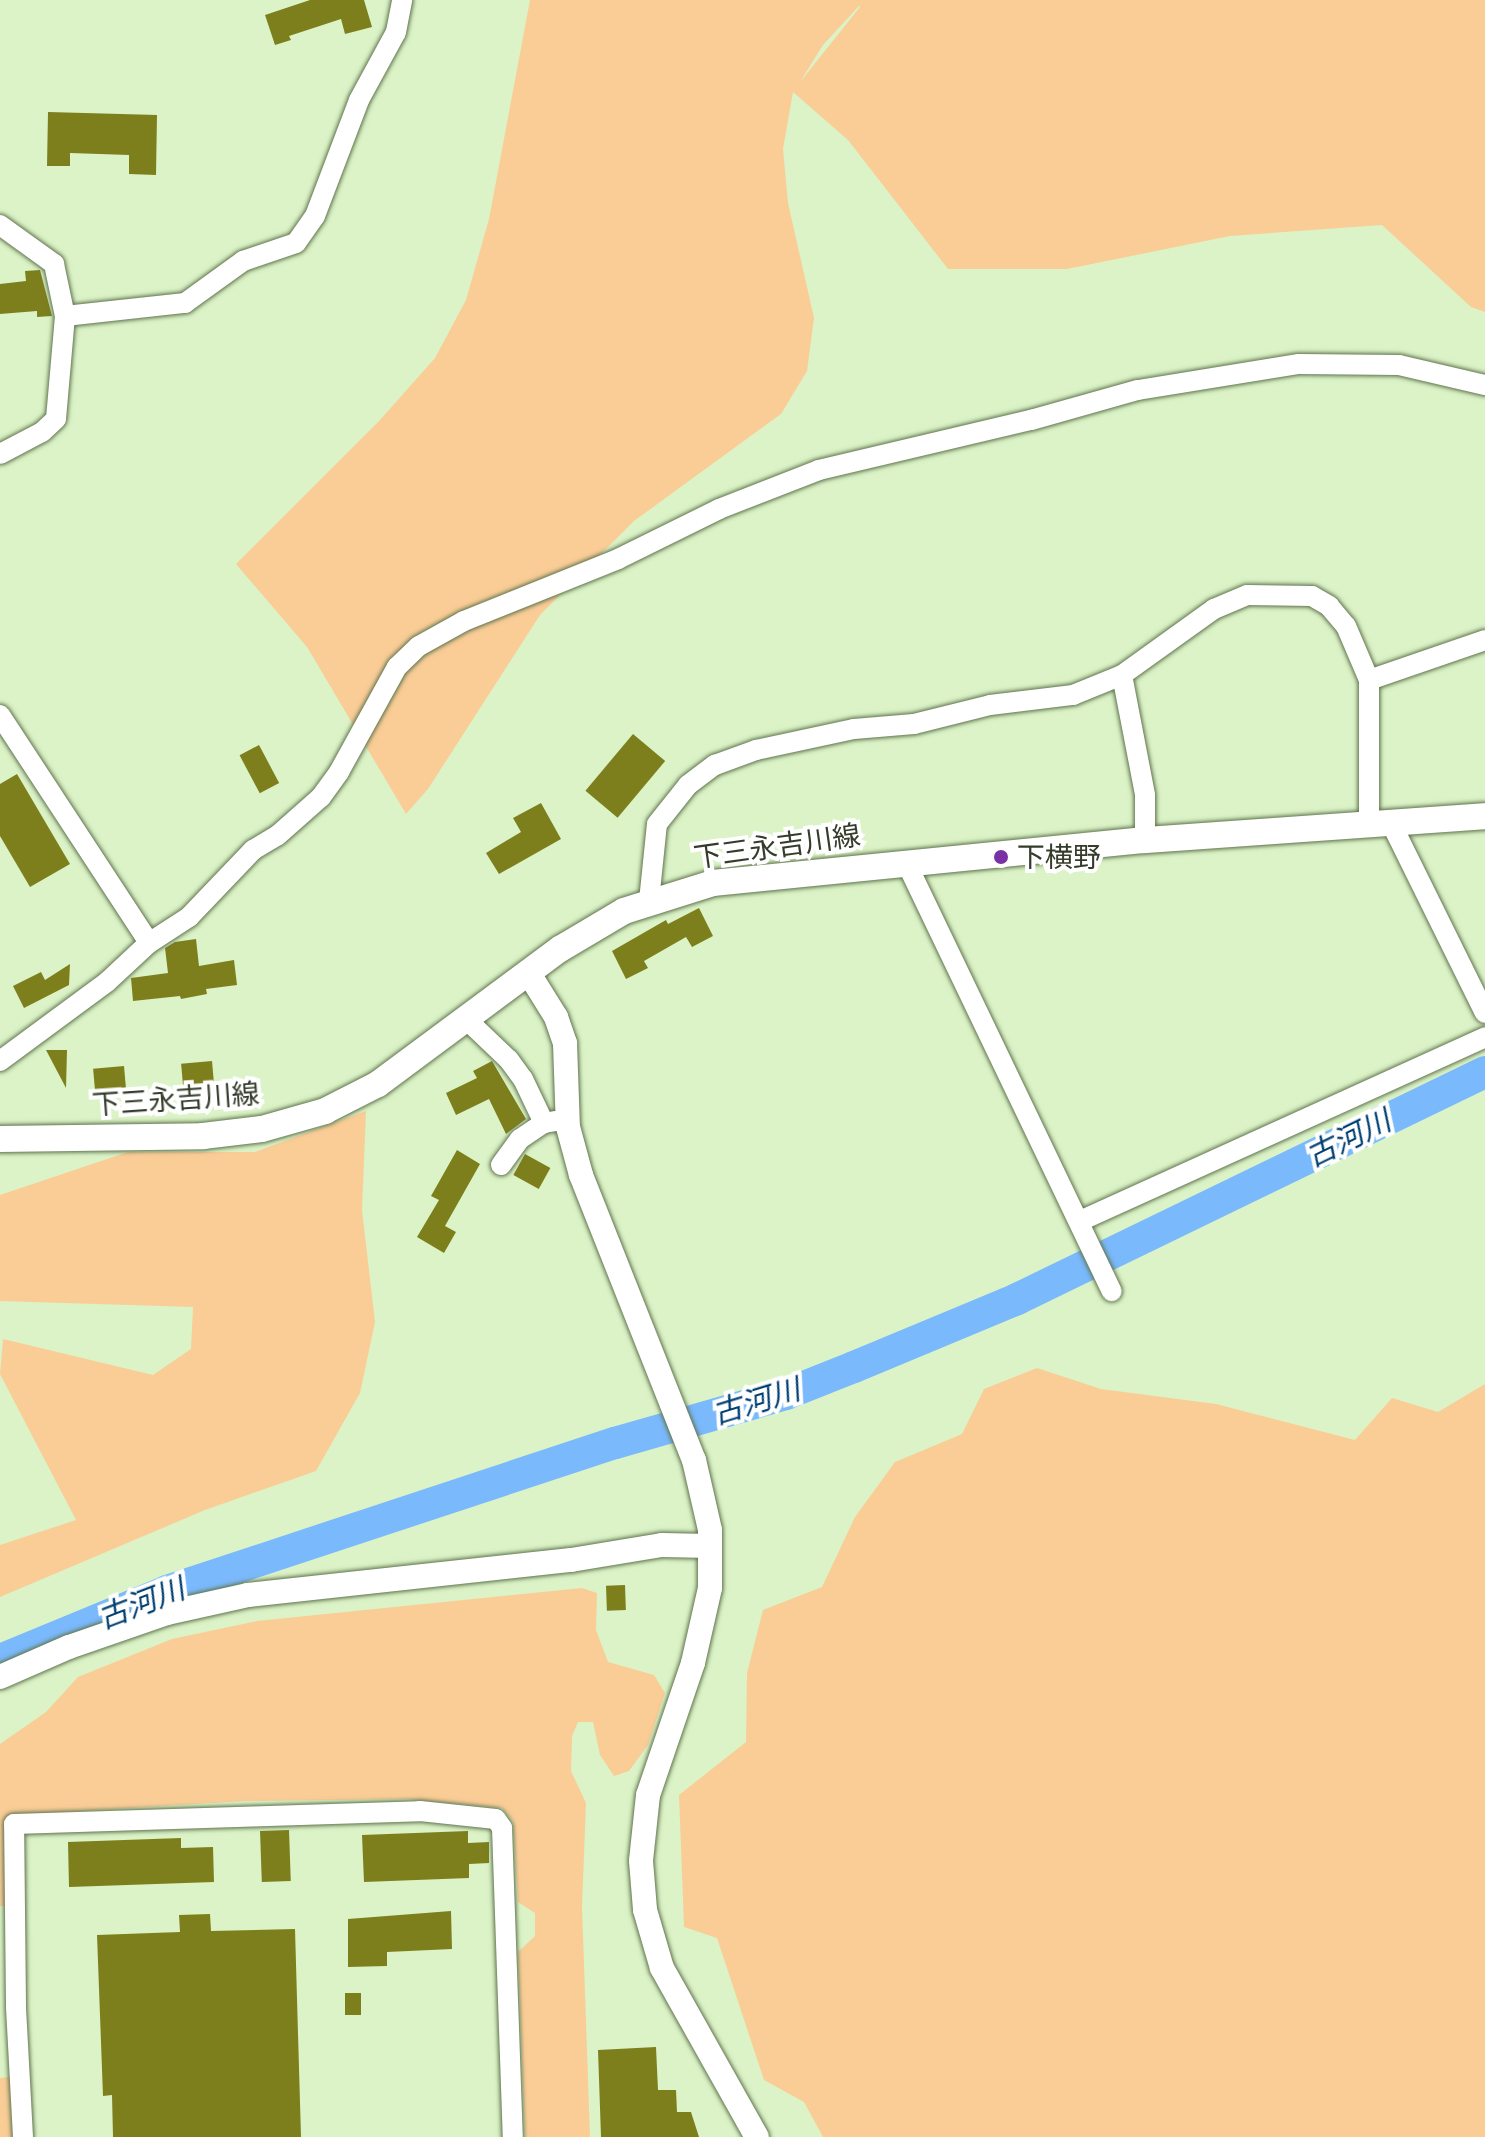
<!DOCTYPE html>
<meta charset="utf-8">
<style>
body{margin:0}
#map{position:relative;width:1485px;height:2137px;overflow:hidden;background:#dbf3c7;font-family:"IBM Plex Sans","Noto Sans JP",sans-serif}
div>[style]{position:absolute}
.green>*{inset:0;background:#facd97}
.river>*{height:32px;margin:-16px;padding:0 16px;transform-origin:16px;border-radius:16px;background:#7ab9fc}
.building>*{inset:0;background:#7d7f1c;transform-origin:0 0}
.roads{filter:drop-shadow(0 0 2px #60744d) drop-shadow(0 0 2px #60744d)}
.minor>*{height:20px;margin:-10px;padding:0 10px;transform-origin:10px;border-radius:10px;background:#fff}
.tertiary>*{height:24px;margin:-12px;padding:0 12px;transform-origin:12px;border-radius:12px;background:#fff}
.secondary>*{height:26px;margin:-13px;padding:0 13px;transform-origin:13px;border-radius:13px;background:#fff}
.dots>*{width:22px;height:22px;translate:-50% -50%;box-sizing:border-box;border:4px solid #fff;border-radius:50%}
span{translate:-50% -50%;white-space:nowrap;text-align:center;line-height:1.15;-webkit-text-stroke:8px #fff;paint-order:stroke}
.street-label{font-size:28px;color:#343d2c}
.poi-label{font-size:28px;color:#343d2c}
.left{translate:0 -50%;text-align:left}
.water-label{font-size:30px;color:#003f72;font-style:italic}
</style>
<div id="map">
<div class="green">
<i style="clip-path:polygon(evenodd,530px 0,1485px 0,1485px 312px,1471px 307px,1382px 225px,1230px 236px,1067px 269px,948px 269px,848px 140px,793px 92px,783px 149px,788px 203px,814px 318px,807px 371px,781px 414px,634px 521px,540px 615px,428px 789px,406px 814px,307px 647px,236px 564px,380px 420px,435px 358px,466px 300px,489px 219px,530px 0,859px 6px,860px 7px,800px 82px,823px 45px,859px 6px)"></i>
<i style="clip-path:polygon(366px 1111px,362px 1210px,375px 1322px,360px 1393px,316px 1471px,205px 1510px,0 1597px,0 1545px,76px 1520px,0 1374px,3px 1339px,153px 1375px,191px 1349px,193px 1307px,0 1301px,0 1195px,128px 1152px,255px 1152px)"></i>
<i style="clip-path:polygon(1037px 1368px,1101px 1389px,1216px 1404px,1355px 1440px,1392px 1398px,1438px 1412px,1485px 1384px,1485px 2137px,823px 2137px,804px 2102px,764px 2080px,717px 1938px,684px 1927px,679px 1795px,746px 1742px,747px 1673px,763px 1610px,822px 1587px,855px 1517px,895px 1462px,962px 1434px,984px 1389px)"></i>
<i style="clip-path:polygon(582px 1588px,597px 1593px,596px 1630px,608px 1662px,654px 1675px,665px 1693px,648px 1745px,629px 1771px,614px 1776px,600px 1755px,593px 1722px,578px 1722px,572px 1736px,571px 1771px,586px 1803px,582px 1906px,590px 2137px,525px 2137px,518px 1952px,535px 1936px,535px 1913px,518px 1902px,513px 1821px,502px 1808px,407px 1799px,246px 1801px,13px 1815px,5px 1823px,5px 1906px,0 1906px,0 1744px,46px 1712px,78px 1677px,172px 1639px,257px 1621px)"></i>
<i style="clip-path:polygon(10px 2077px,12px 2137px,0 2137px,0 2078px)"></i>
</div>
<div class="river">
<i style="left:0;top:1660px;width:181px;rotate:-22.4deg"></i>
<i style="left:167px;top:1591px;width:472px;rotate:-18.3deg"></i>
<i style="left:615px;top:1443px;width:178px;rotate:-16deg"></i>
<i style="left:786px;top:1394px;width:73px;rotate:-21.7deg"></i>
<i style="left:854px;top:1367px;width:177px;rotate:-22.6deg"></i>
<i style="left:1017px;top:1299px;width:520px;rotate:-25.88deg"></i>
</div>
<div class="building">
<i style="clip-path:polygon(310px 0,364px 0,372px 27px,345px 34px,341px 19px,289px 36px,291px 40px,275px 45px,265px 15px)"></i>
<i style="clip-path:polygon(48px 112px,157px 115px,156px 175px,129px 174px,129px 155px,70px 153px,70px 166px,47px 166px)"></i>
<i style="clip-path:polygon(40px 270px,52px 316px,37px 317px,37px 311px,0 314px,0 284px,26px 281px,25px 271px)"></i>
<i style="left:633px;top:734px;width:42px;height:74px;rotate:40deg"></i>
<i style="left:259px;top:745px;width:43px;height:22px;rotate:62deg"></i>
<i style="clip-path:polygon(17px 774px,70px 864px,30px 887px,0 836px,0 784px)"></i>
<i style="clip-path:polygon(541px 803px,561px 839px,499px 874px,486px 853px,521px 832px,513px 818px)"></i>
<i style="clip-path:polygon(699px 908px,713px 936px,692px 947px,686px 937px,644px 961px,648px 968px,626px 979px,612px 951px,666px 920px,668px 924px)"></i>
<i style="clip-path:polygon(196px 939px,199px 966px,234px 960px,237px 985px,206px 989px,207px 994px,181px 999px,180px 996px,133px 1001px,131px 978px,168px 973px,165px 948px,175px 942px)"></i>
<i style="clip-path:polygon(70px 964px,69px 985px,24px 1008px,13px 986px,41px 972px,45px 980px)"></i>
<i style="clip-path:polygon(46px 1050px,67px 1050px,66px 1088px)"></i>
<i style="left:212px;top:1061px;width:24px;height:31px;rotate:85deg"></i>
<i style="clip-path:polygon(492px 1061px,526px 1119px,506px 1134px,489px 1099px,456px 1115px,446px 1093px,477px 1078px,473px 1071px)"></i>
<i style="left:124px;top:1066px;width:24px;height:31px;rotate:85deg"></i>
<i style="clip-path:polygon(457px 1150px,480px 1164px,445px 1226px,456px 1232px,444px 1253px,417px 1237px,439px 1200px,431px 1196px)"></i>
<i style="left:525px;top:1154px;width:29px;height:24px;rotate:29deg"></i>
<i style="left:625px;top:1585px;width:25px;height:19px;rotate:88deg"></i>
<i style="left:289px;top:1830px;width:51px;height:29px;rotate:88deg"></i>
<i style="clip-path:polygon(468px 1831px,468px 1843px,489px 1842px,489px 1863px,469px 1864px,469px 1878px,364px 1882px,362px 1835px)"></i>
<i style="clip-path:polygon(181px 1838px,181px 1848px,213px 1847px,214px 1882px,69px 1887px,68px 1842px)"></i>
<i style="clip-path:polygon(451px 1911px,452px 1949px,387px 1952px,387px 1966px,348px 1967px,348px 1919px)"></i>
<i style="clip-path:polygon(210px 1914px,211px 1931px,295px 1929px,301px 2137px,113px 2137px,112px 2095px,103px 2096px,97px 1935px,180px 1932px,179px 1915px)"></i>
<i style="left:361px;top:1993px;width:22px;height:16px;rotate:90deg"></i>
<i style="clip-path:polygon(656px 2047px,658px 2090px,676px 2090px,677px 2112px,691px 2112px,699px 2137px,601px 2137px,598px 2050px)"></i>
</div>
<div class="roads">
<div class="minor">
<i style="left:0;top:225px;width:67px;rotate:35.8deg"></i>
<i style="left:54px;top:264px;width:53px;rotate:78.1deg"></i>
<i style="left:65px;top:316px;width:103px;rotate:95deg"></i>
<i style="left:56px;top:419px;width:19px;rotate:137deg"></i>
<i style="left:42px;top:432px;width:47px;rotate:152.4deg"></i>
<i style="left:65px;top:316px;width:121px;rotate:-6.2deg"></i>
<i style="left:185px;top:303px;width:72px;rotate:-35.9deg"></i>
<i style="left:243px;top:261px;width:56px;rotate:-18.8deg"></i>
<i style="left:296px;top:243px;width:33px;rotate:-55deg"></i>
<i style="left:315px;top:216px;width:124px;rotate:-69.2deg"></i>
<i style="left:359px;top:100px;width:77px;rotate:-61.4deg"></i>
<i style="left:396px;top:32px;width:33px;rotate:-79deg"></i>
<i style="left:1122px;top:675px;width:122px;rotate:79.1deg"></i>
<i style="left:1145px;top:795px;width:45px;rotate:90deg"></i>
<i style="left:1369px;top:680px;width:123px;rotate:-19deg"></i>
<i style="left:0;top:715px;width:272px;rotate:56.8deg"></i>
<i style="left:1390px;top:821px;width:214px;rotate:63.7deg"></i>
<i style="left:906px;top:862px;width:476px;rotate:64.4deg"></i>
<i style="left:649px;top:901px;width:77px;rotate:-84.1deg"></i>
<i style="left:657px;top:824px;width:50px;rotate:-51.5deg"></i>
<i style="left:688px;top:785px;width:34px;rotate:-37deg"></i>
<i style="left:715px;top:765px;width:44px;rotate:-20.1deg"></i>
<i style="left:756px;top:750px;width:100px;rotate:-12.1deg"></i>
<i style="left:854px;top:729px;width:60px;rotate:-4.8deg"></i>
<i style="left:914px;top:724px;width:78px;rotate:-14deg"></i>
<i style="left:990px;top:705px;width:84px;rotate:-6.9deg"></i>
<i style="left:1073px;top:695px;width:53px;rotate:-22.2deg"></i>
<i style="left:1122px;top:675px;width:113px;rotate:-35.7deg"></i>
<i style="left:1214px;top:609px;width:36px;rotate:-23deg"></i>
<i style="left:1247px;top:595px;width:65px;rotate:0.9deg"></i>
<i style="left:1312px;top:596px;width:20px;rotate:30deg"></i>
<i style="left:1329px;top:606px;width:26px;rotate:50deg"></i>
<i style="left:1346px;top:626px;width:59px;rotate:66.9deg"></i>
<i style="left:1369px;top:680px;width:142px;rotate:90deg"></i>
<i style="left:466px;top:1019px;width:59px;rotate:43.6deg"></i>
<i style="left:509px;top:1060px;width:24px;rotate:54deg"></i>
<i style="left:523px;top:1079px;width:49px;rotate:64.5deg"></i>
<i style="left:0;top:1061px;width:133px;rotate:-36.4deg"></i>
<i style="left:107px;top:982px;width:57px;rotate:-42.9deg"></i>
<i style="left:149px;top:943px;width:48px;rotate:-33deg"></i>
<i style="left:189px;top:917px;width:93px;rotate:-46.3deg"></i>
<i style="left:253px;top:850px;width:29px;rotate:-31deg"></i>
<i style="left:278px;top:835px;width:57px;rotate:-41.5deg"></i>
<i style="left:321px;top:797px;width:31px;rotate:-54deg"></i>
<i style="left:339px;top:772px;width:120px;rotate:-61.1deg"></i>
<i style="left:397px;top:667px;width:30px;rotate:-44deg"></i>
<i style="left:419px;top:646px;width:51px;rotate:-29.1deg"></i>
<i style="left:464px;top:621px;width:166px;rotate:-21.9deg"></i>
<i style="left:618px;top:559px;width:113px;rotate:-26.3deg"></i>
<i style="left:719px;top:509px;width:107px;rotate:-21.3deg"></i>
<i style="left:819px;top:470px;width:218px;rotate:-13.3deg"></i>
<i style="left:1031px;top:420px;width:111px;rotate:-15.7deg"></i>
<i style="left:1138px;top:390px;width:163px;rotate:-9.2deg"></i>
<i style="left:1299px;top:364px;width:100px;rotate:0.6deg"></i>
<i style="left:1399px;top:365px;width:88px;rotate:13.1deg"></i>
<i style="left:501px;top:1165px;width:32px;rotate:-54deg"></i>
<i style="left:520px;top:1139px;width:29px;rotate:-34deg"></i>
<i style="left:544px;top:1123px;width:11px;rotate:-10deg"></i>
<i style="left:1080px;top:1221px;width:445px;rotate:-24.4deg"></i>
<i style="left:23px;top:2137px;width:131px;rotate:-93.1deg"></i>
<i style="left:16px;top:2006px;width:182px;rotate:-90.6deg"></i>
<i style="left:14px;top:1824px;width:406px;rotate:-1.8deg"></i>
<i style="left:420px;top:1811px;width:76px;rotate:6deg"></i>
<i style="left:496px;top:1819px;width:11px;rotate:56deg"></i>
<i style="left:502px;top:1828px;width:309px;rotate:88deg"></i>
</div>
<div class="tertiary">
<i style="left:528px;top:972px;width:53px;rotate:58.1deg"></i>
<i style="left:556px;top:1017px;width:28px;rotate:71deg"></i>
<i style="left:565px;top:1043px;width:84px;rotate:88deg"></i>
<i style="left:568px;top:1127px;width:50px;rotate:74.8deg"></i>
<i style="left:581px;top:1175px;width:307px;rotate:68.4deg"></i>
<i style="left:694px;top:1460px;width:72px;rotate:77.1deg"></i>
<i style="left:710px;top:1530px;width:58px;rotate:90deg"></i>
<i style="left:710px;top:1588px;width:77px;rotate:102.8deg"></i>
<i style="left:693px;top:1663px;width:139px;rotate:108.8deg"></i>
<i style="left:648px;top:1795px;width:66px;rotate:96.1deg"></i>
<i style="left:641px;top:1861px;width:49px;rotate:85.3deg"></i>
<i style="left:645px;top:1910px;width:60px;rotate:73.7deg"></i>
<i style="left:662px;top:1968px;width:194px;rotate:60.7deg"></i>
<i style="left:0;top:1677px;width:75px;rotate:-23.5deg"></i>
<i style="left:69px;top:1647px;width:104px;rotate:-19.1deg"></i>
<i style="left:167px;top:1613px;width:83px;rotate:-12.5deg"></i>
<i style="left:248px;top:1595px;width:325px;rotate:-6.2deg"></i>
<i style="left:571px;top:1560px;width:92px;rotate:-9.4deg"></i>
<i style="left:662px;top:1545px;width:48px;rotate:1.2deg"></i>
</div>
<div class="secondary">
<i style="left:0;top:1139px;width:203px;rotate:-0.8deg"></i>
<i style="left:203px;top:1136px;width:59px;rotate:-6.8deg"></i>
<i style="left:262px;top:1129px;width:66px;rotate:-15.9deg"></i>
<i style="left:325px;top:1111px;width:59px;rotate:-27deg"></i>
<i style="left:378px;top:1084px;width:227px;rotate:-36.6deg"></i>
<i style="left:560px;top:949px;width:74px;rotate:-30.7deg"></i>
<i style="left:624px;top:911px;width:93px;rotate:-17.5deg"></i>
<i style="left:713px;top:883px;width:434px;rotate:-5.7deg"></i>
<i style="left:1145px;top:840px;width:341px;rotate:-4deg"></i>
</div>
</div>
<div class="dots">
<i style="left:1001px;top:857px;background:#7a31a3"></i>
</div>
<div class="street-label">
<span style="left:777px;top:846px;rotate:-8deg">下三永吉川線</span>
<span style="left:176px;top:1099px;rotate:-4deg">下三永吉川線</span>
</div>
<div class="poi-label">
<span class="left" style="left:1017px;top:857px">下横野</span>
</div>
<div class="water-label">
<span style="left:1348px;top:1138px;rotate:-26deg">古河川</span>
<span style="left:756px;top:1401px;rotate:-17deg">古河川</span>
<span style="left:141px;top:1603px;rotate:-21deg">古河川</span>
</div>
</div>
